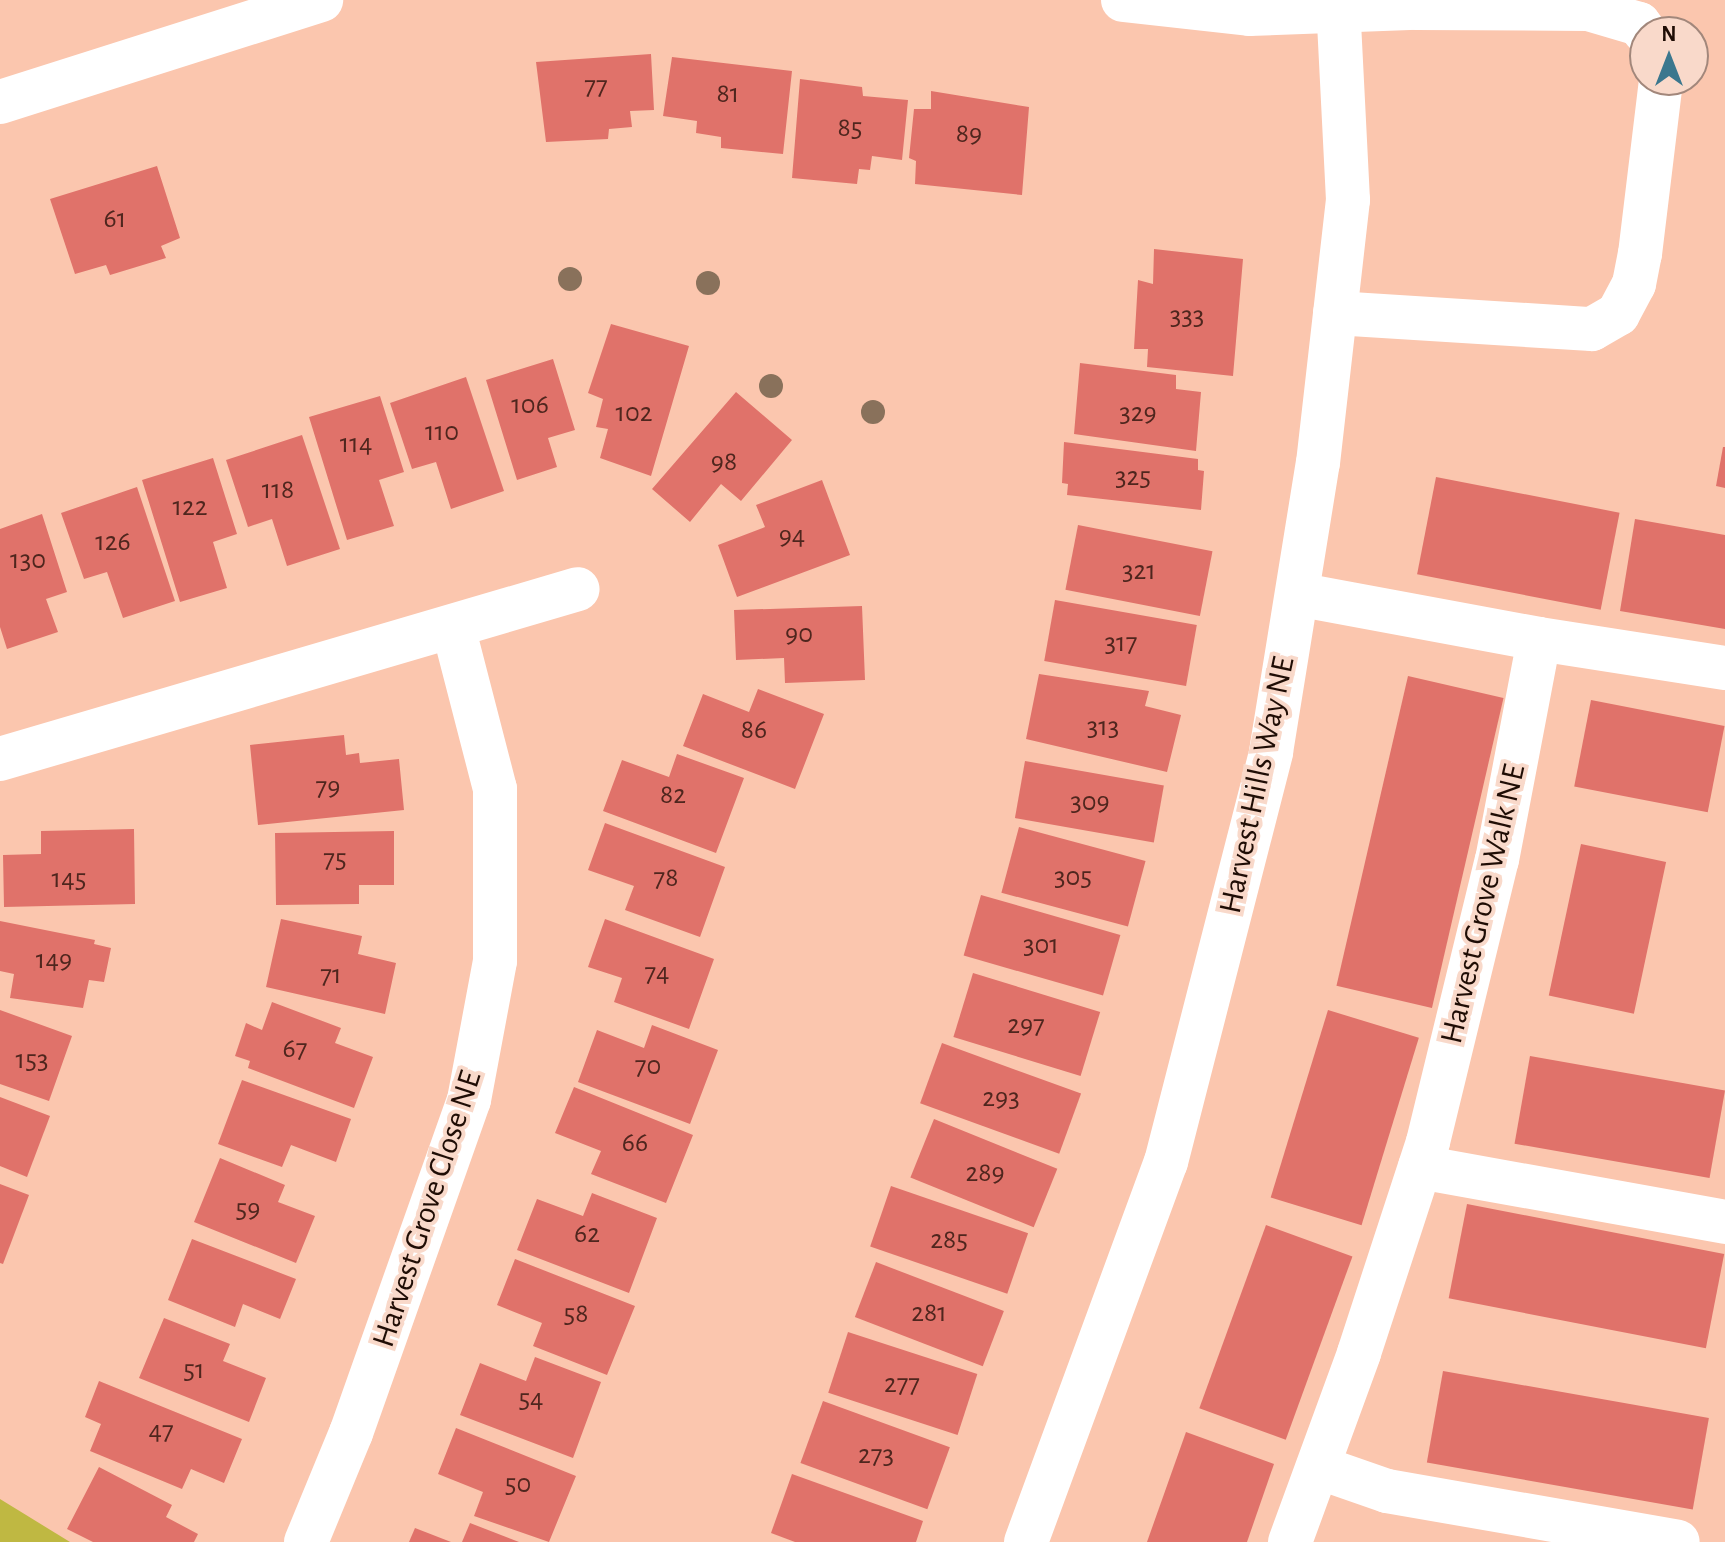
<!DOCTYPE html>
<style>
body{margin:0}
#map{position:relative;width:1725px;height:1542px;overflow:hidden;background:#fbc6ae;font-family:"Alegreya Sans",sans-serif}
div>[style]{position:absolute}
.green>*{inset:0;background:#bfb842}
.building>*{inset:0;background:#e0726a;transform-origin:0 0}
.minor>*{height:44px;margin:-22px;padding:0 22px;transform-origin:22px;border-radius:22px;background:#fff}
.trees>*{width:24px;height:24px;margin:-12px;border-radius:50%;background:#89715b}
span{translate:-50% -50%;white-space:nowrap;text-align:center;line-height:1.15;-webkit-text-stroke:8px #f9d9ca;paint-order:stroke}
.number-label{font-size:28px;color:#4f261e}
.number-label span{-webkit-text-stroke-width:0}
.street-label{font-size:32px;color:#1f0d05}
.north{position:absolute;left:1629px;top:16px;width:80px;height:80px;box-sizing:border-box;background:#f9d9ca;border:2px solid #a2877b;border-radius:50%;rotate:0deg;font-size:22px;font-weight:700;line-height:32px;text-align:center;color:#1f0d05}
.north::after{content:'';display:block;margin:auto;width:28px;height:36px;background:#3b778e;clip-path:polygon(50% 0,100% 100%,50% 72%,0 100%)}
</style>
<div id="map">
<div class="green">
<i style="clip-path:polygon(0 1499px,70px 1542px,0 1542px)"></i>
</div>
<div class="building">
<i style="clip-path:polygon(651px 54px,654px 110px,630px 111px,632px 127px,609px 129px,608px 139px,546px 142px,536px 62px)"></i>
<i style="clip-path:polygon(672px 57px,792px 71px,783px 154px,721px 148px,721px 137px,696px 133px,697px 121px,663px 116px)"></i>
<i style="clip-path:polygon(800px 79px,862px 87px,863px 96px,908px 100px,902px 160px,872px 156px,870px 170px,859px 169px,857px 184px,792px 178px)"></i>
<i style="clip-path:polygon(931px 91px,1029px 107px,1022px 195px,915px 184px,916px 161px,909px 158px,914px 109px,931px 109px)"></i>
<i style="clip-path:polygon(157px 166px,180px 238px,161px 246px,166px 258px,110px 275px,106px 265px,75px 274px,50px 199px)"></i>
<i style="clip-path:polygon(1154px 249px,1243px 259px,1233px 376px,1147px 367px,1148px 349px,1134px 349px,1138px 280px,1153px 284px)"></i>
<i style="clip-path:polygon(611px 324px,689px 346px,651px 476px,600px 458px,608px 429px,596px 427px,603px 399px,588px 393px)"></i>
<i style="clip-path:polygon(553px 359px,575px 430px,548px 438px,557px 467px,517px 480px,486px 380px)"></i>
<i style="clip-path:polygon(1080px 363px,1176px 375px,1176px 389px,1201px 392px,1196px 451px,1074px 434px)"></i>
<i style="clip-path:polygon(466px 377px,504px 491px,451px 509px,436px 462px,412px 469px,390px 403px)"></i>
<i style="clip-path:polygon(736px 392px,792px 440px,741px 501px,721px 484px,690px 522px,652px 489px)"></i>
<i style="clip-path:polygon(380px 396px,404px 472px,379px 480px,394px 526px,347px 540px,309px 417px)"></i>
<i style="clip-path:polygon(302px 435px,340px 549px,287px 566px,272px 519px,248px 527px,226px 460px)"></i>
<i style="clip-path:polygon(1064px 442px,1198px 459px,1198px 470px,1204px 471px,1201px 510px,1067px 495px,1068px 484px,1062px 483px)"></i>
<i style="clip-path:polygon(1723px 447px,1725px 447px,1725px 488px,1716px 486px)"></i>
<i style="clip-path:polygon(213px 458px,237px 534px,213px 542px,227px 588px,180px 602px,142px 480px)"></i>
<i style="left:1436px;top:477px;width:187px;height:99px;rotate:11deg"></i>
<i style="clip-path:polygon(822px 480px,850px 555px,737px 597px,718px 545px,765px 527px,756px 505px)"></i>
<i style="clip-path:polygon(137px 487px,175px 601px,123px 618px,107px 572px,84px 579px,61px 513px)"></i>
<i style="clip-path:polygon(42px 514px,67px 592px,46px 599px,58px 632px,7px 649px,0 627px,0 529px)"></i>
<i style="clip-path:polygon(1635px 519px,1725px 535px,1725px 629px,1620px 611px)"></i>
<i style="left:1078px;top:525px;width:137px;height:66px;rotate:11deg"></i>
<i style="left:1055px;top:600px;width:144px;height:62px;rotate:10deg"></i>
<i style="clip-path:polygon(862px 606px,865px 680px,785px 683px,784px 658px,736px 660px,734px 610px)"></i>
<i style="clip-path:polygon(1039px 674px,1149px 691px,1145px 706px,1181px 715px,1167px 772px,1026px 739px)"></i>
<i style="left:1408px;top:676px;width:98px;height:318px;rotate:13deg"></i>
<i style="clip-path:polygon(758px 689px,824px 714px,795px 789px,683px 746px,703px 694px,749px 712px)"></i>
<i style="left:1591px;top:700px;width:136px;height:88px;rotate:11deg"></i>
<i style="clip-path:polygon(344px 735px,346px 755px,359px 753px,360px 763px,399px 759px,404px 810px,258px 825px,250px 745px)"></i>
<i style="clip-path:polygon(677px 754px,744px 778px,716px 853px,603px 811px,622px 760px,669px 777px)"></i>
<i style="left:1025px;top:761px;width:141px;height:58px;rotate:10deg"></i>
<i style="clip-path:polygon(605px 823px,725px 867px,700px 937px,625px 910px,634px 886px,588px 870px)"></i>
<i style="left:1019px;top:827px;width:131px;height:68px;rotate:15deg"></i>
<i style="clip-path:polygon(134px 829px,135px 904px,4px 907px,3px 855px,41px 854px,41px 831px)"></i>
<i style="clip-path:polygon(394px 831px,394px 885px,359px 885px,359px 904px,276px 905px,275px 833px)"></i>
<i style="left:1581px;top:844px;width:87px;height:155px;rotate:12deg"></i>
<i style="left:981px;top:895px;width:145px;height:63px;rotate:16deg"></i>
<i style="clip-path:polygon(281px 919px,362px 936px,358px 954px,396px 963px,385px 1014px,266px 987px)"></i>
<i style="clip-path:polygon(605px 919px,714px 959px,689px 1029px,614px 1002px,622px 978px,588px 967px)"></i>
<i style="clip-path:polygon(0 921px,95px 940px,94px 944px,111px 948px,104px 982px,89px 980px,83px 1008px,10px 998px,14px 974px,0 971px)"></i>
<i style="left:973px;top:973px;width:133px;height:67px;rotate:17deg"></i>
<i style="clip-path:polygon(272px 1002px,341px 1028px,335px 1043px,373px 1057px,354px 1108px,248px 1068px,250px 1061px,235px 1056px,246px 1023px,262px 1030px)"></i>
<i style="clip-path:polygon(0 1010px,72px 1036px,49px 1101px,0 1084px)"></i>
<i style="left:1328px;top:1010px;width:95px;height:196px;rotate:17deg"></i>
<i style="clip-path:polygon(652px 1025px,718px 1050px,690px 1124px,578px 1082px,597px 1030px,644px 1048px)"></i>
<i style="left:942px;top:1043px;width:148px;height:64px;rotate:20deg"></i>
<i style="left:1530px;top:1056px;width:198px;height:89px;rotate:10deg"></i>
<i style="clip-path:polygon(242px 1080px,351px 1119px,336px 1162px,291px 1145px,282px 1167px,218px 1144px)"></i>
<i style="clip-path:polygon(574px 1087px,693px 1135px,666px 1203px,591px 1174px,601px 1151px,555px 1133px)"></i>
<i style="clip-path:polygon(0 1097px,50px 1116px,27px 1177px,0 1166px)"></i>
<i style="left:934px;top:1119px;width:133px;height:63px;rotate:22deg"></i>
<i style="clip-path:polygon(220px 1158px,285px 1185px,278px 1202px,315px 1216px,296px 1263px,194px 1222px)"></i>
<i style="clip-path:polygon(0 1184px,29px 1195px,3px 1264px,0 1263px)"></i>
<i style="left:891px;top:1186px;width:145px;height:64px;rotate:19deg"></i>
<i style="clip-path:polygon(592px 1193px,657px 1218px,629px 1293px,517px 1250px,537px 1199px,583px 1216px)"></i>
<i style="left:1467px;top:1204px;width:262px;height:96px;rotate:11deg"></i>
<i style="left:1266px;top:1225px;width:92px;height:195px;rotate:20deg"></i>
<i style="clip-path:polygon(192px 1239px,296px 1279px,280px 1319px,243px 1304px,235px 1327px,168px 1300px)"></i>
<i style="clip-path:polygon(515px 1259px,635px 1306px,607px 1375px,533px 1346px,542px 1323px,497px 1305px)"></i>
<i style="left:876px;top:1262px;width:137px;height:59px;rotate:21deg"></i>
<i style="clip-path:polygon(164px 1318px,230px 1344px,223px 1361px,266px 1378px,249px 1422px,139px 1378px)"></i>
<i style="left:848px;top:1332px;width:136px;height:64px;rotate:18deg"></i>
<i style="clip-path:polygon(535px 1357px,601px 1382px,573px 1458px,460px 1415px,480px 1363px,526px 1381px)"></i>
<i style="left:1443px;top:1371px;width:270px;height:93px;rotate:10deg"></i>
<i style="clip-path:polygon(99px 1381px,242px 1439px,224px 1483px,191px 1469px,182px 1489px,90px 1451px,101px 1424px,85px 1417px)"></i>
<i style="left:823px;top:1401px;width:135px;height:66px;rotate:20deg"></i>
<i style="clip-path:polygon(456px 1428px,576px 1476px,549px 1542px,474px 1516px,483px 1492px,438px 1474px)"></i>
<i style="clip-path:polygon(1186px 1432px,1274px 1464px,1247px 1542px,1147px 1542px)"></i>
<i style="clip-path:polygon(99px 1467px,172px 1505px,166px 1517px,198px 1534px,194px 1542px,93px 1542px,67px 1529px)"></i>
<i style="clip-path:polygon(792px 1474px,923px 1521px,916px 1542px,795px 1542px,771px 1533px)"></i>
<i style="clip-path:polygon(470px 1523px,519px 1542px,462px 1542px)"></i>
<i style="clip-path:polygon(415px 1528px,451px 1542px,409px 1542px)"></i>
</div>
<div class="minor">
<i style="left:1123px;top:0;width:127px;rotate:6.3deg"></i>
<i style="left:1249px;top:14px;width:167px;rotate:-2.1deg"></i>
<i style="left:1416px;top:8px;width:172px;rotate:0.3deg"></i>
<i style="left:1588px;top:9px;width:53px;rotate:16.4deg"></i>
<i style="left:1639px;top:24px;width:10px;rotate:53deg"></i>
<i style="left:0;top:102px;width:337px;rotate:-17.6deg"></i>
<i style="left:1335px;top:313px;width:257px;rotate:3.6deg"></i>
<i style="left:1592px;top:329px;width:30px;rotate:-30deg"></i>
<i style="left:1618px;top:314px;width:34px;rotate:-62deg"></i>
<i style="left:1634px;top:284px;width:31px;rotate:-79deg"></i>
<i style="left:1640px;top:254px;width:175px;rotate:-83.1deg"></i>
<i style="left:1539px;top:639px;width:188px;rotate:8.9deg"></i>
<i style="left:0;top:759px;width:602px;rotate:-16.39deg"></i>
<i style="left:1420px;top:1167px;width:310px;rotate:10.2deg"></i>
<i style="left:1318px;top:1467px;width:73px;rotate:19.2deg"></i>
<i style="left:1387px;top:1491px;width:295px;rotate:9.9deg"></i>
<i style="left:306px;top:1542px;width:118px;rotate:-67.6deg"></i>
<i style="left:351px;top:1433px;width:353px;rotate:-70.5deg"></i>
<i style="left:469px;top:1100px;width:141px;rotate:-79.4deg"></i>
<i style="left:495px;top:961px;width:172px;rotate:-90deg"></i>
<i style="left:495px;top:789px;width:164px;rotate:-104.5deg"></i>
<i style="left:1026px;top:1542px;width:405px;rotate:-69.8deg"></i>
<i style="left:1166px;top:1162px;width:423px;rotate:-75.6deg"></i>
<i style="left:1271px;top:752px;width:293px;rotate:-80.8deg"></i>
<i style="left:1318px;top:463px;width:265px;rotate:-83.5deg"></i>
<i style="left:1348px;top:200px;width:200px;rotate:-92.9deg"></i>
<i style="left:1290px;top:1542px;width:201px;rotate:-69.9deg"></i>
<i style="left:1359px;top:1353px;width:222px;rotate:-71.9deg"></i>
<i style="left:1428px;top:1142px;width:290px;rotate:-76.3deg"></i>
<i style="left:1497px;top:860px;width:225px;rotate:-79.2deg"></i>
<i style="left:1539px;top:639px;width:246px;rotate:-169.5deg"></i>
</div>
<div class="trees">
<i style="left:570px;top:279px"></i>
<i style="left:708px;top:283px"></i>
<i style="left:771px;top:386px"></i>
<i style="left:873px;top:412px"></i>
</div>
<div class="number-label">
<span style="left:596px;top:86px">77</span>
<span style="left:728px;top:94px">81</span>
<span style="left:850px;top:128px">85</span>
<span style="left:969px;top:134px">89</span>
<span style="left:115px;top:219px">61</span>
<span style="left:1187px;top:316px">333</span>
<span style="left:530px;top:405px">106</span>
<span style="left:634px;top:413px">102</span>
<span style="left:1138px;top:413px">329</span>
<span style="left:442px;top:432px">110</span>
<span style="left:356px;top:444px">114</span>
<span style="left:724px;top:462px">98</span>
<span style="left:1133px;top:477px">325</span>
<span style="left:278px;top:490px">118</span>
<span style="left:190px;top:507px">122</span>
<span style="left:792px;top:536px">94</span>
<span style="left:113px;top:542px">126</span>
<span style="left:28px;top:560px">130</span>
<span style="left:1139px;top:571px">321</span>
<span style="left:799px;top:634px">90</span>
<span style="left:1121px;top:643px">317</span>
<span style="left:1103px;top:727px">313</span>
<span style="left:754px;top:730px">86</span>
<span style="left:328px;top:787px">79</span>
<span style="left:673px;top:795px">82</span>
<span style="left:1090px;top:802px">309</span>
<span style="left:335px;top:859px">75</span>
<span style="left:1073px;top:877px">305</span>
<span style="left:666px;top:878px">78</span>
<span style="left:69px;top:879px">145</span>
<span style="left:1041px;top:945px">301</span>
<span style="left:54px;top:960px">149</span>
<span style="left:657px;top:973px">74</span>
<span style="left:331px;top:975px">71</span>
<span style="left:1026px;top:1025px">297</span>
<span style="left:295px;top:1049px">67</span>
<span style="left:32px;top:1060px">153</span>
<span style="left:648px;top:1066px">70</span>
<span style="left:1001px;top:1098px">293</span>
<span style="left:635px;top:1143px">66</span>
<span style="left:985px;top:1173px">289</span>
<span style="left:248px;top:1209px">59</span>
<span style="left:587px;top:1234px">62</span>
<span style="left:949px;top:1240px">285</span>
<span style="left:929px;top:1313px">281</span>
<span style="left:576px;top:1314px">58</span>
<span style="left:194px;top:1370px">51</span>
<span style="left:902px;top:1384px">277</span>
<span style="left:531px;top:1399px">54</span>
<span style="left:161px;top:1431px">47</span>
<span style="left:876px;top:1455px">273</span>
<span style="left:518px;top:1484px">50</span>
</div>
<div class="street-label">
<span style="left:1257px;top:785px;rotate:-78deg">Harvest Hills Way NE</span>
<span style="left:1483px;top:904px;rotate:-77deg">Harvest Grove Walk NE</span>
<span style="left:427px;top:1209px;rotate:-72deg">Harvest Grove Close NE</span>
</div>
<div class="north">N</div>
</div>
